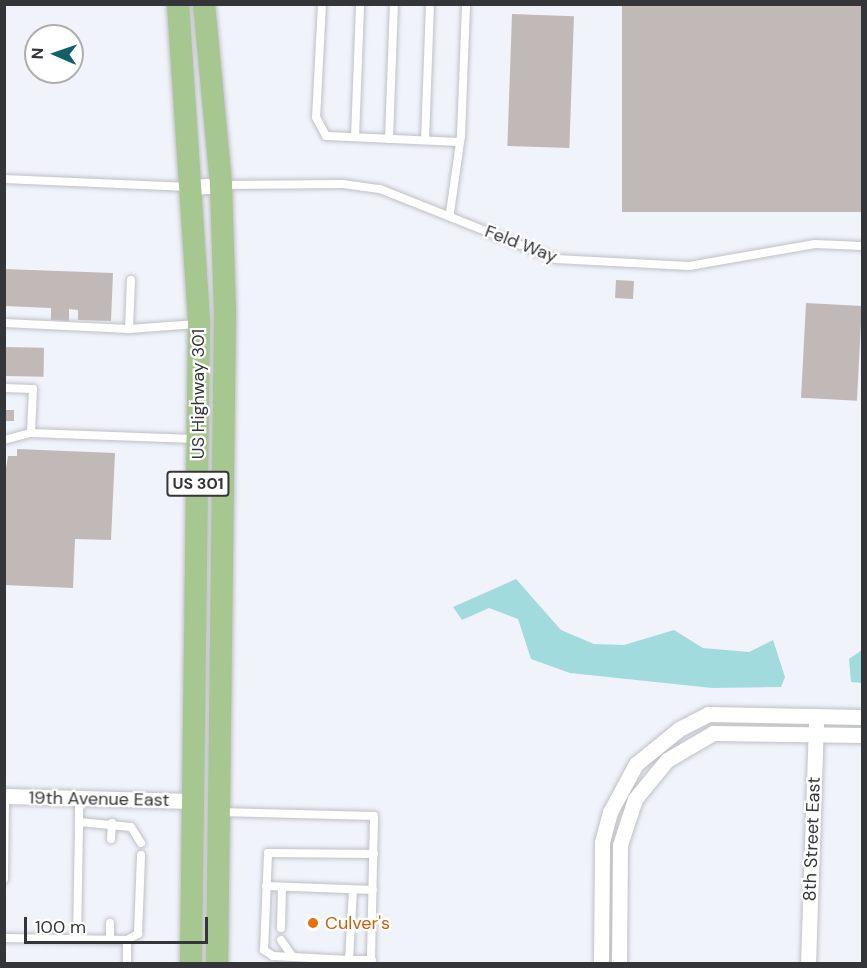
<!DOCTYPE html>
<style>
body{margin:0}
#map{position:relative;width:867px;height:968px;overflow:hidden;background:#f1f3fa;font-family:"DM Sans",sans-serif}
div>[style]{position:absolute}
.water>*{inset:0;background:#a2dbdd}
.building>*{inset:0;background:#c1b9b8;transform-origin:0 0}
.roads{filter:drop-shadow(0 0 2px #bec0c6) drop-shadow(0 0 2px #bec0c6)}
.service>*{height:8px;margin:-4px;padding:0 4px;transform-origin:4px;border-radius:4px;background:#fff}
.minor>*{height:15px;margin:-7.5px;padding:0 7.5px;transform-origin:7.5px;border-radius:7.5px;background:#fff}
.primary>*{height:22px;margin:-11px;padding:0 11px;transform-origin:11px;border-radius:11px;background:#a6c78f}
.dots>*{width:16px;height:16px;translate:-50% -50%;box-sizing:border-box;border:3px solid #fff;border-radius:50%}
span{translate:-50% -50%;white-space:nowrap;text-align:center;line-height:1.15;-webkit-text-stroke:4.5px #fff;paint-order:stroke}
.shield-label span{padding:2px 4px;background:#fff;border:2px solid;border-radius:4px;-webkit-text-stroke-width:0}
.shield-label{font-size:16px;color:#343538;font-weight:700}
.street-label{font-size:18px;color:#343538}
.food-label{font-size:18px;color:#c56008}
.left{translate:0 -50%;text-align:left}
.frame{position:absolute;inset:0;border:6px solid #343538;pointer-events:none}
.north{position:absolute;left:24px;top:24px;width:60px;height:60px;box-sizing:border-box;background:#fff;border:2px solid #aeaeaf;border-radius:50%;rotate:272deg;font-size:16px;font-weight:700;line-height:24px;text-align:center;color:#343538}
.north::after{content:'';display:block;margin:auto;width:21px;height:27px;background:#126169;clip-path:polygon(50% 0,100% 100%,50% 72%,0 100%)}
.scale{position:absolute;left:24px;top:917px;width:184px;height:27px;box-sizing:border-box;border:3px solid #343538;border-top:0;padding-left:8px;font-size:18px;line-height:21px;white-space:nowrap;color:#343538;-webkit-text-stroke:4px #fff;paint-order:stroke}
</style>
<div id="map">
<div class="water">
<i style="clip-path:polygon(516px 579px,561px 630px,594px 644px,624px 645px,674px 630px,703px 648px,749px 652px,773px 640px,785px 677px,781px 687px,712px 688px,570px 673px,531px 659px,518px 619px,489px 608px,462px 620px,453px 607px)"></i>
<i style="clip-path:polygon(862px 650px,862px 683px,851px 682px,849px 659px)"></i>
</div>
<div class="building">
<i style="left:622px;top:4px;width:240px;height:208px"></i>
<i style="left:512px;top:14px;width:62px;height:132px;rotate:2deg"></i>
<i style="clip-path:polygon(4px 269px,113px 273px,111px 321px,78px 320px,78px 310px,69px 309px,69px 321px,51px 320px,51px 308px,4px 306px)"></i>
<i style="left:616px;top:280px;width:18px;height:18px;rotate:3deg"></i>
<i style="left:806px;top:303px;width:56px;height:95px;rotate:3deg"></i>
<i style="left:4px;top:347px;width:40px;height:29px;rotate:1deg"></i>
<i style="left:4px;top:410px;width:10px;height:11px"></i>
<i style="clip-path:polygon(17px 449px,115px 453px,111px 540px,75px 539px,73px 588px,4px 585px,4px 481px,8px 456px,17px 456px)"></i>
</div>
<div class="roads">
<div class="service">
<i style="left:322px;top:4px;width:113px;rotate:93deg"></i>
<i style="left:316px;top:117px;width:21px;rotate:62deg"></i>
<i style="left:326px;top:136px;width:134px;rotate:2.6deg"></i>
<i style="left:355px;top:137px;width:133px;rotate:-87.8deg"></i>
<i style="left:389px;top:139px;width:135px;rotate:-87.9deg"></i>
<i style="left:425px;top:140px;width:136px;rotate:-87.9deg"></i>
<i style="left:4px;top:179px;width:185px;rotate:2.5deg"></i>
<i style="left:222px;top:185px;width:121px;rotate:-0.5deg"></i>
<i style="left:343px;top:184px;width:37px;rotate:8deg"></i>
<i style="left:380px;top:189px;width:189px;rotate:21.7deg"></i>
<i style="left:556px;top:259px;width:133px;rotate:3deg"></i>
<i style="left:689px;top:266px;width:128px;rotate:-9.9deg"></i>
<i style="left:815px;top:244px;width:47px;rotate:2.4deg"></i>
<i style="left:450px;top:213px;width:78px;rotate:-81.9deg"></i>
<i style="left:461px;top:136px;width:132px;rotate:-87.8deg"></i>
<i style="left:4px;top:323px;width:125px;rotate:2.7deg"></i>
<i style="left:129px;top:329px;width:68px;rotate:-4.2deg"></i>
<i style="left:129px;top:329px;width:49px;rotate:-87.7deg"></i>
<i style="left:4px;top:388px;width:29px;rotate:2deg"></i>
<i style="left:33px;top:389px;width:44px;rotate:92.6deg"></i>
<i style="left:31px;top:433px;width:163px;rotate:2.1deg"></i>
<i style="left:4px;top:440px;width:28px;rotate:-15deg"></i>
<i style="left:220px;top:812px;width:154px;rotate:1.5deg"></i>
<i style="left:374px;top:816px;width:148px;rotate:91.2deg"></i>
<i style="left:79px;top:822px;width:24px;rotate:-90deg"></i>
<i style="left:111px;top:839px;width:16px;rotate:-86deg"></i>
<i style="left:4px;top:879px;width:83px;rotate:-89.3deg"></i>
<i style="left:266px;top:886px;width:107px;rotate:2.1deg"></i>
<i style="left:353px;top:890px;width:70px;rotate:93.3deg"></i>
<i style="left:349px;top:960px;width:76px;rotate:-177deg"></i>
<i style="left:273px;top:956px;width:11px;rotate:-146deg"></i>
<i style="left:264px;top:950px;width:97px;rotate:-87.6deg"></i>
<i style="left:268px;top:853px;width:106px;rotate:0.5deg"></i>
<i style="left:281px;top:928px;width:41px;rotate:-88.6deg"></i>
<i style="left:4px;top:938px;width:123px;rotate:0.9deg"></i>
<i style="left:127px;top:940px;width:13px;rotate:-29deg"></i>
<i style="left:138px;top:934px;width:79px;rotate:-87.8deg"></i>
<i style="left:77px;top:939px;width:117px;rotate:-89deg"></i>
<i style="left:79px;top:822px;width:52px;rotate:5.5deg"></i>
<i style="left:131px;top:827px;width:19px;rotate:58deg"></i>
<i style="left:110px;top:940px;width:17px;rotate:-90deg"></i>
<i style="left:281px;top:940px;width:19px;rotate:55deg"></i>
<i style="left:349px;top:960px;width:23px"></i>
<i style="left:127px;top:964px;width:24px;rotate:-90deg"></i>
</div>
<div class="minor">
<i style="left:193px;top:187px;width:28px;rotate:-4deg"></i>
<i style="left:4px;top:796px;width:190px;rotate:1.5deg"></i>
<i style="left:601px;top:964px;width:122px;rotate:-89.5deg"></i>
<i style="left:602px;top:842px;width:31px;rotate:-75deg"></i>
<i style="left:610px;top:812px;width:55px;rotate:-61.6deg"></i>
<i style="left:636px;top:764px;width:55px;rotate:-39.1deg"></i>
<i style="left:679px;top:729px;width:33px;rotate:-27deg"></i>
<i style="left:708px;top:714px;width:154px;rotate:1.1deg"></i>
<i style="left:619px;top:964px;width:119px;rotate:-89.5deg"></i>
<i style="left:620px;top:845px;width:48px;rotate:-71.9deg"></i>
<i style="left:635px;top:799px;width:50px;rotate:-50.6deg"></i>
<i style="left:667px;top:760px;width:53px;rotate:-30.4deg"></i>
<i style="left:713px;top:733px;width:149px;rotate:0.8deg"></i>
<i style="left:808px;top:964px;width:240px;rotate:-88.1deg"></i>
</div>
<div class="primary">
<i style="left:178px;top:4px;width:321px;rotate:86.2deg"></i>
<i style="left:199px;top:324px;width:640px;rotate:90.72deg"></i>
<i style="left:204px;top:4px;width:182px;rotate:84.6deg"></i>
<i style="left:221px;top:185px;width:128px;rotate:88.2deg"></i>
<i style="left:225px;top:313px;width:651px;rotate:90.7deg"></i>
</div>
</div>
<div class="dots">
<i style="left:313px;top:923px;background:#e8710a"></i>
</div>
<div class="shield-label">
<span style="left:198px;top:484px">US 301</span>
</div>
<div class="street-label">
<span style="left:521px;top:244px;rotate:21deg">Feld Way</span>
<span style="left:198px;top:394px;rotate:-90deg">US Highway 301</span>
<span style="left:99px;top:799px;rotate:1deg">19th Avenue East</span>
<span style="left:812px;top:839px;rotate:-88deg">8th Street East</span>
</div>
<div class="food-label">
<span class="left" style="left:325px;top:923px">Culver's</span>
</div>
<div class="frame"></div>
<div class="north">N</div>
<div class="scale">100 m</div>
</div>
